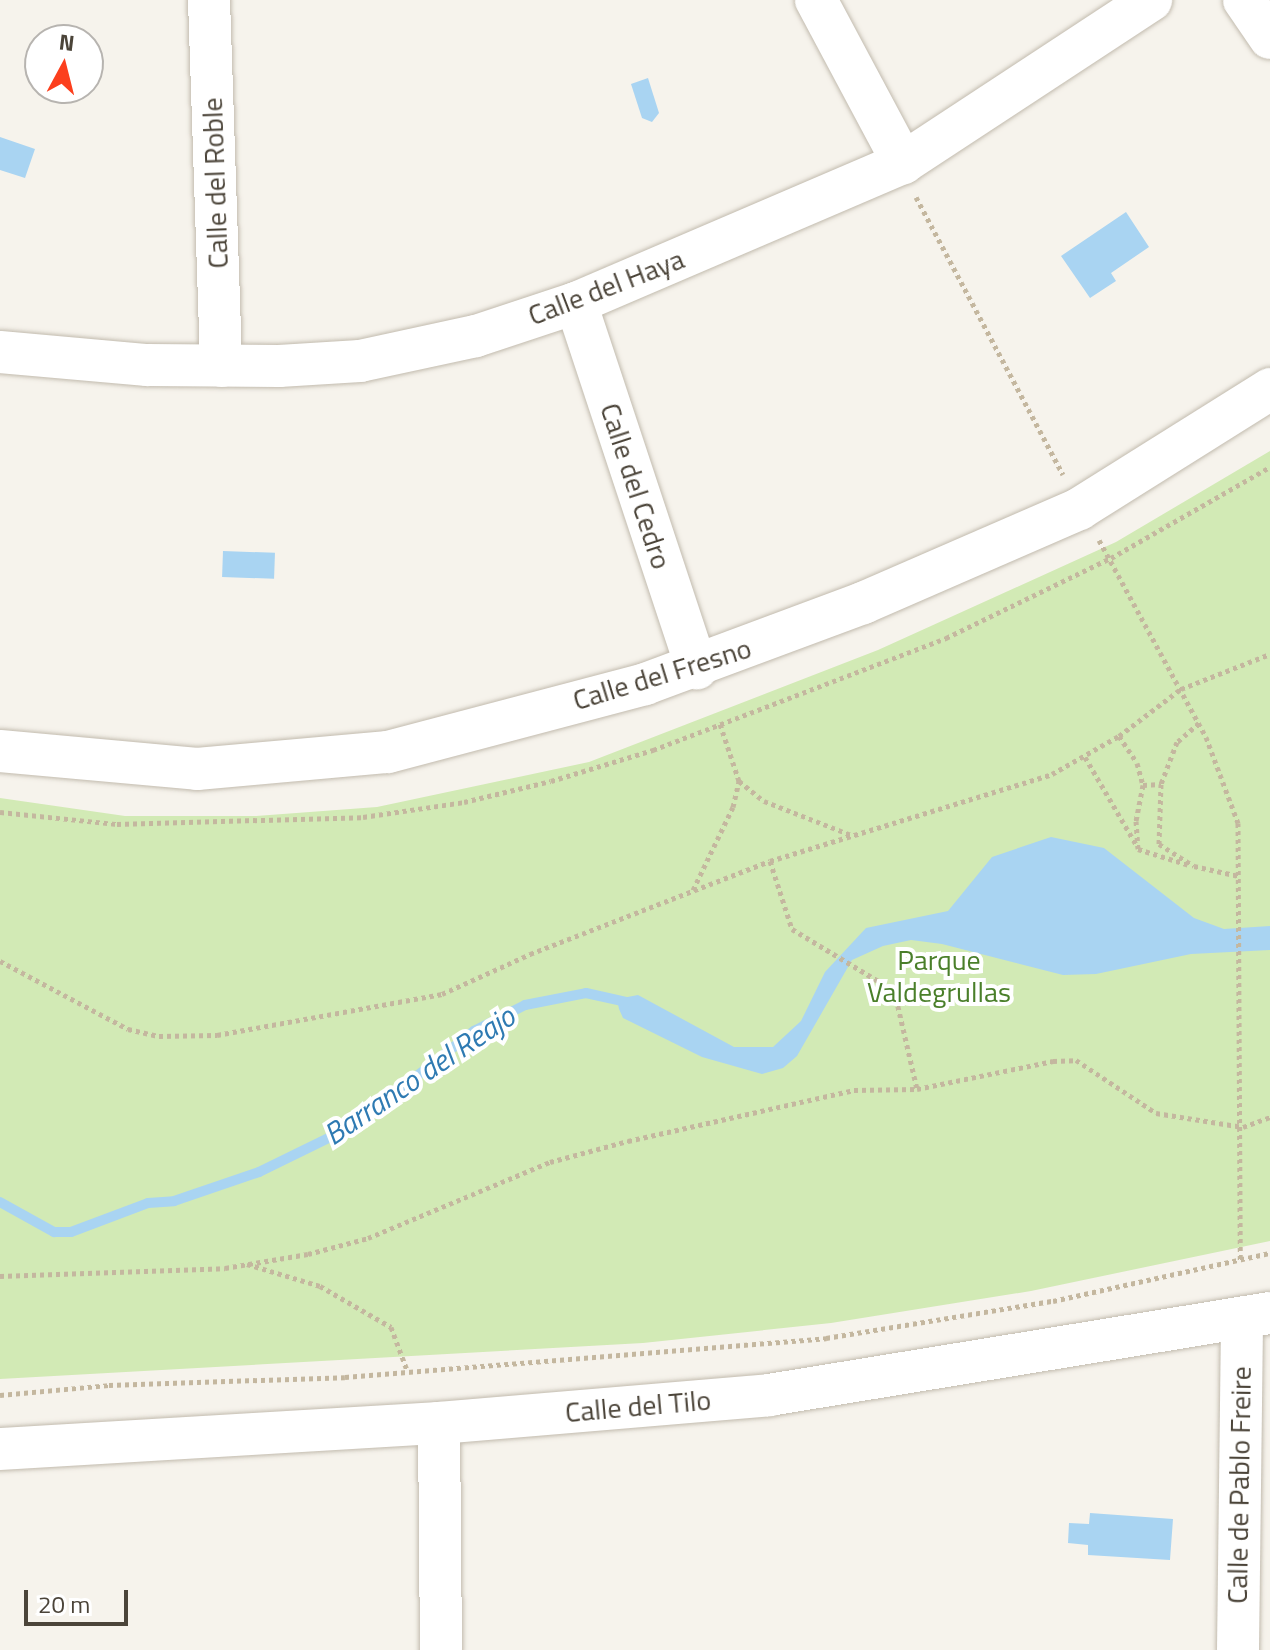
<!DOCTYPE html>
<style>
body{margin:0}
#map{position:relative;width:1270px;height:1650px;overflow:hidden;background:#f6f3ec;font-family:"Titillium Web",sans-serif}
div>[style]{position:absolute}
.green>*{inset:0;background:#d2eab5}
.water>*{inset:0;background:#a9d4f2;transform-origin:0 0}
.stream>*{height:10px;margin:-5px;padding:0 5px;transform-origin:5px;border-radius:5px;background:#a9d4f2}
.path>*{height:5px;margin-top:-2.5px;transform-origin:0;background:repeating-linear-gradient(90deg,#c4b79f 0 4px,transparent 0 8px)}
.roads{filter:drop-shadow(0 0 2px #c2bbae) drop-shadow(0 0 2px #c2bbae)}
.minor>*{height:42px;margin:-21px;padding:0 21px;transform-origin:21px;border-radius:21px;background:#fff}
span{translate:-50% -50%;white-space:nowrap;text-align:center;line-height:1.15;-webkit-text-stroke:8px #fff;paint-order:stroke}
.street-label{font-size:28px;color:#4b4439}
.park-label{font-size:28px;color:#4a7f2a}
.water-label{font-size:30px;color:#2e7ab2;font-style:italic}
.north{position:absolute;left:24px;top:24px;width:80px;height:80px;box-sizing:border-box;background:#fff;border:2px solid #b7b4b0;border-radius:50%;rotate:7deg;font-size:22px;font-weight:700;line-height:32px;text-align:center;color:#4b4439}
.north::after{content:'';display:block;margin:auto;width:28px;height:36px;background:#fc3f1d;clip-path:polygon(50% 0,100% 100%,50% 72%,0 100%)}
.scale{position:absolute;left:24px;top:1590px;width:104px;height:36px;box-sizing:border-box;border:4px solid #4b4439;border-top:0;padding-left:10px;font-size:24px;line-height:28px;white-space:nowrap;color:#4b4439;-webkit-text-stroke:6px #fff;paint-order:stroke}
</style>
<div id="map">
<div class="green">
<i style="clip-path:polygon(1270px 451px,1270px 1241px,1031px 1291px,831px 1323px,643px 1343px,0 1379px,0 798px,125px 816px,256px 816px,377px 807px,589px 762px,878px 650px,1116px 542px)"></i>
</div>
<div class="water">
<i style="clip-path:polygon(648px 78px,659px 113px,652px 122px,642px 118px,631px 84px)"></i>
<i style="clip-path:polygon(0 137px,35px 149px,25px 178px,0 170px)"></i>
<i style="clip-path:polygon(1126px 212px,1149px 247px,1111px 273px,1116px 281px,1090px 298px,1061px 256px)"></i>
<i style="left:223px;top:551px;width:52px;height:26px;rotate:2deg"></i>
<i style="clip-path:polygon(1051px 837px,1104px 848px,1194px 918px,1224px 929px,1270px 926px,1270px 950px,1191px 954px,1096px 974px,1063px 975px,942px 944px,911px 940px,883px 946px,852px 960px,797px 1056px,783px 1068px,762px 1074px,702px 1057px,623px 1018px,619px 1009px,617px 999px,638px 995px,734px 1047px,773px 1047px,801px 1021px,825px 972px,866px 928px,948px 911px,992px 857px)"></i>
<i style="clip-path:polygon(1090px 1513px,1173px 1519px,1170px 1560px,1088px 1555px,1088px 1545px,1068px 1543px,1069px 1523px,1089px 1524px)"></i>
</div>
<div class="stream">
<i style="left:0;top:1202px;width:62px;rotate:29.1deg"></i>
<i style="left:54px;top:1232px;width:17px"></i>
<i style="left:71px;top:1232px;width:82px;rotate:-20.6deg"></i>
<i style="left:148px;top:1203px;width:26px;rotate:-4deg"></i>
<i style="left:174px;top:1201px;width:90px;rotate:-18.8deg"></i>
<i style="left:259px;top:1172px;width:107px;rotate:-26.1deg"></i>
<i style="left:355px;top:1125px;width:152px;rotate:-38.3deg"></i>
<i style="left:474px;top:1031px;width:57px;rotate:-27deg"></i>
<i style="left:525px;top:1005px;width:62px;rotate:-11.1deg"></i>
<i style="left:586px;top:993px;width:42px;rotate:12.4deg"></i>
</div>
<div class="path">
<i style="left:916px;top:197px;width:314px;rotate:62.1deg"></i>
<i style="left:1099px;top:540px;width:224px;rotate:61.5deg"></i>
<i style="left:1206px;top:737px;width:92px;rotate:69.6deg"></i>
<i style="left:1238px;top:823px;width:439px;rotate:89.7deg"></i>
<i style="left:1199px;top:723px;width:29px;rotate:139deg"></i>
<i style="left:1177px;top:742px;width:45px;rotate:110.9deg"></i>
<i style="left:1161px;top:784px;width:60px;rotate:91.9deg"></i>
<i style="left:1159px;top:844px;width:41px;rotate:32.2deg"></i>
<i style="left:1194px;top:866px;width:46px;rotate:12.5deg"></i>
<i style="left:1119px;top:736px;width:32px;rotate:56deg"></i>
<i style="left:1137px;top:763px;width:23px;rotate:75deg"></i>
<i style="left:1143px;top:785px;width:18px;rotate:-3deg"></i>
<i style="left:1085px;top:757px;width:103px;rotate:59.7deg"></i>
<i style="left:739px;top:781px;width:32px;rotate:39deg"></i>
<i style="left:764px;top:801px;width:93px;rotate:21.3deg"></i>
<i style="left:1143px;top:785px;width:37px;rotate:101deg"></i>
<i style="left:1136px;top:821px;width:28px;rotate:86deg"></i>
<i style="left:1138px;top:849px;width:53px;rotate:17.4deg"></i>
<i style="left:0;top:812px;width:118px;rotate:5.9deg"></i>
<i style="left:117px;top:824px;width:246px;rotate:-1.6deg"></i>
<i style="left:363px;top:817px;width:102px;rotate:-8.4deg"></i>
<i style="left:464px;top:802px;width:89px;rotate:-13.6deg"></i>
<i style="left:551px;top:781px;width:107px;rotate:-16.9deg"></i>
<i style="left:653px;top:750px;width:314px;rotate:-20.9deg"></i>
<i style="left:946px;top:638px;width:183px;rotate:-25.9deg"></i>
<i style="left:1111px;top:558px;width:183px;rotate:-29.8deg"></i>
<i style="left:770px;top:861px;width:71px;rotate:72.1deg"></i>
<i style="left:792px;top:929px;width:106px;rotate:31.1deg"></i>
<i style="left:883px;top:984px;width:19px;rotate:47deg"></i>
<i style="left:896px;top:998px;width:93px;rotate:77deg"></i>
<i style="left:693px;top:890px;width:92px;rotate:-64.3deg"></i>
<i style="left:733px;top:807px;width:27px;rotate:-77deg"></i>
<i style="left:739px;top:781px;width:60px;rotate:-108.4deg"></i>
<i style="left:0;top:961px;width:145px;rotate:28deg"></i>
<i style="left:128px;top:1029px;width:32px;rotate:13deg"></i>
<i style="left:159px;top:1036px;width:58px;rotate:-1deg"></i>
<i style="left:217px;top:1035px;width:229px;rotate:-10.3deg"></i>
<i style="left:442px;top:994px;width:97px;rotate:-24.4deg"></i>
<i style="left:530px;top:954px;width:257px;rotate:-21.2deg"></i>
<i style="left:770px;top:861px;width:295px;rotate:-17.1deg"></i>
<i style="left:1052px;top:774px;width:77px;rotate:-29.6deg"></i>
<i style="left:1119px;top:736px;width:78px;rotate:-37.2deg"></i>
<i style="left:1181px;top:689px;width:96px;rotate:-21.5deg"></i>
<i style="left:247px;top:1264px;width:76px;rotate:16.8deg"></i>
<i style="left:320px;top:1286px;width:82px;rotate:30deg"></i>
<i style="left:391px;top:1327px;width:46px;rotate:69.6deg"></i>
<i style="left:0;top:1276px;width:225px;rotate:-2deg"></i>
<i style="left:225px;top:1268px;width:84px;rotate:-9.6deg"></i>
<i style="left:308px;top:1254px;width:62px;rotate:-14.9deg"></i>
<i style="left:368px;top:1238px;width:197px;rotate:-22.7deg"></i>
<i style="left:550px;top:1162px;width:81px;rotate:-15.1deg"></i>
<i style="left:628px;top:1141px;width:232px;rotate:-12.7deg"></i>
<i style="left:854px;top:1090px;width:63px;rotate:-0.9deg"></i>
<i style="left:917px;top:1089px;width:139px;rotate:-11.6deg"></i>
<i style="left:1053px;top:1061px;width:23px;rotate:-2deg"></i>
<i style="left:1076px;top:1060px;width:96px;rotate:33.5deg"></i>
<i style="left:1156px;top:1113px;width:88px;rotate:9.1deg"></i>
<i style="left:1243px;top:1127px;width:29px;rotate:-20deg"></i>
<i style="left:0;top:1395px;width:109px;rotate:-5.2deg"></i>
<i style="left:109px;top:1385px;width:236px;rotate:-1.9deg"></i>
<i style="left:345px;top:1377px;width:483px;rotate:-4.6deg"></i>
<i style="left:826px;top:1338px;width:230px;rotate:-9.3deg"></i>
<i style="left:1053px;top:1301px;width:222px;rotate:-12.5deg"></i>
</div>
<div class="roads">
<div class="minor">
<i style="left:209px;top:0;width:366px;rotate:88.1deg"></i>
<i style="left:816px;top:0;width:185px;rotate:61.9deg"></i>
<i style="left:1244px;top:0;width:46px;rotate:55.6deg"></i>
<i style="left:576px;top:303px;width:385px;rotate:71.7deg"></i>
<i style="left:0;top:352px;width:148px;rotate:5.1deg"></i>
<i style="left:147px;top:365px;width:132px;rotate:0.4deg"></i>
<i style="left:279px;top:366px;width:81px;rotate:-3.5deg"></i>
<i style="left:360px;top:361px;width:119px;rotate:-12.2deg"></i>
<i style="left:476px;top:336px;width:105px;rotate:-18.3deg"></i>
<i style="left:576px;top:303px;width:356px;rotate:-23.2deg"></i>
<i style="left:903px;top:163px;width:297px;rotate:-33.3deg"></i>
<i style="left:0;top:751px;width:198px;rotate:5.2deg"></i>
<i style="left:197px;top:769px;width:192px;rotate:-5.1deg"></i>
<i style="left:388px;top:752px;width:266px;rotate:-14.8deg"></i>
<i style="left:645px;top:684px;width:233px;rotate:-20.4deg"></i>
<i style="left:863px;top:603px;width:236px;rotate:-23.5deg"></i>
<i style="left:1079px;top:509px;width:226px;rotate:-32.1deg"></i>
<i style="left:439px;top:1423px;width:227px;rotate:89.5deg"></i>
<i style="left:0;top:1449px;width:440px;rotate:-3.4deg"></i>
<i style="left:439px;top:1423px;width:331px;rotate:-4.8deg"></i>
<i style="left:769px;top:1395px;width:508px;rotate:-9.3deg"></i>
<i style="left:1238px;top:1650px;width:330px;rotate:-89.3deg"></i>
</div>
</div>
<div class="street-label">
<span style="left:215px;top:183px;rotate:-92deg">Calle del Roble</span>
<span style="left:606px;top:287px;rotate:-21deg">Calle del Haya</span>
<span style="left:636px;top:486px;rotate:72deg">Calle del Cedro</span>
<span style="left:662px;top:674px;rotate:-17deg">Calle del Fresno</span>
<span style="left:638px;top:1406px;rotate:-5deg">Calle del Tilo</span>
<span style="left:1239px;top:1485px;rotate:-89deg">Calle de Pablo Freire</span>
</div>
<div class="park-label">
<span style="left:939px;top:976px">Parque<br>Valdegrullas</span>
</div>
<div class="water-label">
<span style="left:419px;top:1075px;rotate:-34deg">Barranco del Reajo</span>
</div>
<div class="north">N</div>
<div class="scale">20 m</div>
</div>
